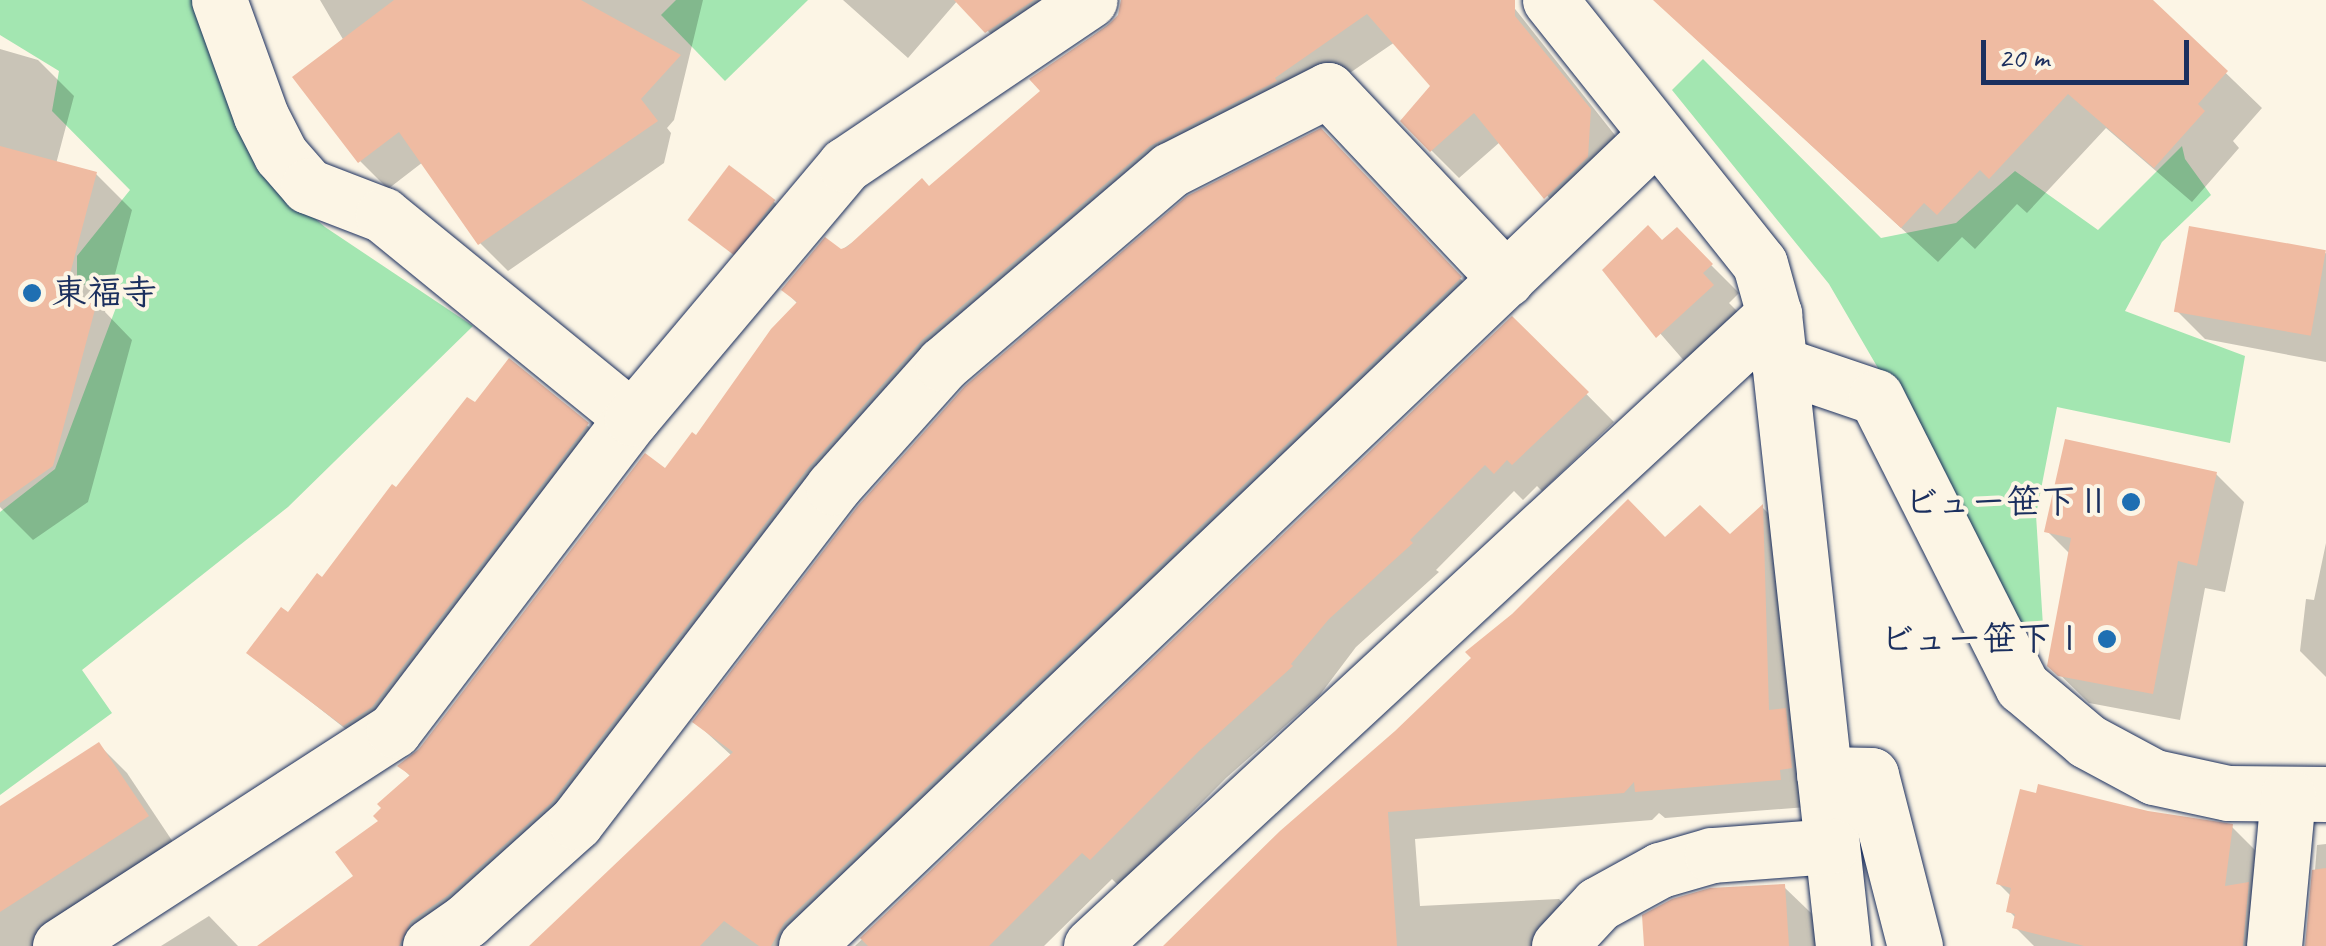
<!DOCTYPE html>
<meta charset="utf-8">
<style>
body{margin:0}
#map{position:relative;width:2326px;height:946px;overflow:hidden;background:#fcf5e5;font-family:Caveat,"Klee One",sans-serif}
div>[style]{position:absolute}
.green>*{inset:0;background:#a3e6b1}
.shadow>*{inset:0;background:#0003}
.building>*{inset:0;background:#efbba2;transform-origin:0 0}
.roads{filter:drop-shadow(0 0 2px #1b2f5e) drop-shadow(0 0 2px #1b2f5e)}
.minor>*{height:55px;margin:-27.5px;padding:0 27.5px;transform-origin:27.5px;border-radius:27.5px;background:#fcf5e5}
.dots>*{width:28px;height:28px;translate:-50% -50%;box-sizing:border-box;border:5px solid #fcf5e5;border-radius:50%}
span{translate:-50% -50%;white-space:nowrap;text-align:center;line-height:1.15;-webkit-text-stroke:8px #fcf5e5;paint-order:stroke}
.poi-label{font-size:35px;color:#1b2f5e;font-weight:700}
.left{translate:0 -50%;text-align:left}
.right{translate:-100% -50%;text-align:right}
.scale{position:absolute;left:1981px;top:40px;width:208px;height:45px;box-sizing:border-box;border:5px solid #1b2f5e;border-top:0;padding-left:12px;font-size:30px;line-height:35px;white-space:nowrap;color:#1b2f5e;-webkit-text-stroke:8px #fcf5e5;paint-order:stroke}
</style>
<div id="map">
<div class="green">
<i style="clip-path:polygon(0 0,192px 0,207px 20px,256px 168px,325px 227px,473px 326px,288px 507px,82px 670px,112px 713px,0 795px,0 512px,55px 469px,120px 297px,77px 282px,77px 256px,130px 190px,52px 111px,59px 71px,0 35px)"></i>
<i style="clip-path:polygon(676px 0,808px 0,725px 81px,661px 15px)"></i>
<i style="clip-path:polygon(1703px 59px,1881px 238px,1956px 223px,2015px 171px,2098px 230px,2182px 146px,2185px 159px,2211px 195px,2162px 242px,2125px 311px,2245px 356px,2230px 443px,2057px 407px,2036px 515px,2043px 626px,2012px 632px,1896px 399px,1829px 284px,1672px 90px)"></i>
</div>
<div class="shadow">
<i style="clip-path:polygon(320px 0,703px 0,674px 120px,667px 128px,671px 133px,664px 163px,508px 271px,480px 243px,423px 162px,388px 189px,360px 161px,344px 41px)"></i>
<i style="clip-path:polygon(843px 0,1109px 0,1015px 59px,958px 0,908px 58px)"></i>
<i style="clip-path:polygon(1123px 0,1508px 0,1618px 139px,1573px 225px,1500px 142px,1459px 178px,1431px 150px,1433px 86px,1395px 42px,1300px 107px,1178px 173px,948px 371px,443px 946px,338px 946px,357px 877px,381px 822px,411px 777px,400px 766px,421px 751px,697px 438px,798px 304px,784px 290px,929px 189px,1044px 92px,1033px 79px,1120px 16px)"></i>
<i style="clip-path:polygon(1654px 0,2150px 0,2262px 108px,2233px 141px,2239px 148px,2192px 202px,2106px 128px,2027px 213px,2017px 204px,1975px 249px,1962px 237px,1938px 262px)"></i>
<i style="clip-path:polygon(0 49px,38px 60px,74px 96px,56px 164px,96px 174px,132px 210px,105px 312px,132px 340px,88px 502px,33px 540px,0 507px)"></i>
<i style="clip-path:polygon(1349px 160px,1487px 307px,817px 946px,533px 946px,732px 756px,695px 722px)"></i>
<i style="clip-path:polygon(773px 201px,788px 216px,747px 265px,691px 220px)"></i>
<i style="clip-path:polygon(1676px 230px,1739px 293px,1729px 303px,1740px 314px,1686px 363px,1605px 270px,1662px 243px)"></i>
<i style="clip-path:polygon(2326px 253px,2326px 362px,2205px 339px,2177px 311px)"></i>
<i style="clip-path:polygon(1512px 319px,1614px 422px,1542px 491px,1537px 486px,1523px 500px,1514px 491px,1436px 570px,1439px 572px,1356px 647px,1319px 696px,1226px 778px,1119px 886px,1112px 879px,1044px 946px,855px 946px)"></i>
<i style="clip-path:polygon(475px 406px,587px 425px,608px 446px,366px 745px,249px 653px,323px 581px,396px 491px)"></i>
<i style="clip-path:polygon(2216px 474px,2244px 502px,2225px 592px,2205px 588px,2180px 720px,2089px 703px,2050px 665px,2070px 554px,2047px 531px)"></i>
<i style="clip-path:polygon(1763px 508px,1790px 535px,1807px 807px,1665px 818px,1659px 813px,1652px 820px,1415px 839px,1420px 906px,1559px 899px,1585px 926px,1565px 946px,1167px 946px,1665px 540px,1730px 538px)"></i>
<i style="clip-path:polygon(2326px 543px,2326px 677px,2300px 651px,2306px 599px,2314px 600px)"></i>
<i style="clip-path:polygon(99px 745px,127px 773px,175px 845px,51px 946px,0 946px,0 809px)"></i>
<i style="clip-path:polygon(2147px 814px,2232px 827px,2267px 862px,2281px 946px,2034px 946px,2015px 927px,2017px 919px,2009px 911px,2012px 897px,1998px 883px)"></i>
<i style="clip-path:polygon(2326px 844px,2326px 946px,2309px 946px,2317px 845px)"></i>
<i style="clip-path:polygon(1784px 887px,1834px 935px,1835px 946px,1646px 946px)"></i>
<i style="clip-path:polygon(209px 916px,238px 946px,161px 946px)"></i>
</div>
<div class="building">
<i style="clip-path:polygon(394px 0,581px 0,681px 55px,641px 99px,658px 121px,478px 245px,399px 132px,358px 163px,292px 77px)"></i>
<i style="clip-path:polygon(954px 0,1034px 0,985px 33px)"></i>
<i style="clip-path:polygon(1121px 0,1515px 0,1515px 16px,1591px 109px,1588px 157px,1544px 199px,1474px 113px,1430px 152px,1400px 121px,1430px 86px,1367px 14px,1275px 78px,1277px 81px,1150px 146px,922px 340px,808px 468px,551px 803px,447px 896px,411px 921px,399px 946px,257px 946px,353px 876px,335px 852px,378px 821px,373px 816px,381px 808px,377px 804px,410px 775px,397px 766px,419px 749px,645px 453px,665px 468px,692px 432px,696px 435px,771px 329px,797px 302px,781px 290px,825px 237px,841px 249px,847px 247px,922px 178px,929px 186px,1040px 91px,1029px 79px,1107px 26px,1118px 15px)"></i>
<i style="clip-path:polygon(1653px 0,2153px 0,2228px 71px,2198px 104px,2205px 111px,2154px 168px,2068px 94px,1989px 179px,1980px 170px,1937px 215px,1924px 203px,1901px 228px)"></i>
<i style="clip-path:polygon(1321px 128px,1462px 277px,784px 923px,771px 946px,759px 946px,724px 921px,700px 946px,529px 946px,733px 752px,692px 722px,857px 507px,965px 386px,1187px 196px)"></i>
<i style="clip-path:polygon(0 146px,97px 172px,65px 293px,97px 302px,53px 466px,0 503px)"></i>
<i style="left:729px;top:165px;width:58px;height:69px;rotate:37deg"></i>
<i style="clip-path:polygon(1648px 225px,1662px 240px,1677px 227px,1713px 264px,1703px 273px,1714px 285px,1656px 338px,1602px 270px)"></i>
<i style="left:2189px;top:226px;width:139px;height:87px;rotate:10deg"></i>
<i style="clip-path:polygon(1512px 316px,1589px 392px,1512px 465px,1507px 460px,1494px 474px,1485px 465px,1410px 540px,1413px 543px,1329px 619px,1291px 664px,1293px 666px,1199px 751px,1090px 860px,1082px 853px,989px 946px,868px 946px,860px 938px)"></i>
<i style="clip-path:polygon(509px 358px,589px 423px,372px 707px,343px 726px,246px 653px,281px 607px,288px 612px,317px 573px,322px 577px,392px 484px,396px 487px,467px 397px,475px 402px)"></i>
<i style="clip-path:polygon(2065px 439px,2217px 472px,2197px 566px,2178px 561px,2153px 694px,2058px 676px,2047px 666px,2071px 538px,2044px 532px)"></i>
<i style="clip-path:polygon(1628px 499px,1665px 537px,1700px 505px,1730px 534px,1763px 504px,1769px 710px,1786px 708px,1792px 768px,1780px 770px,1781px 780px,1635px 792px,1634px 782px,1624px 793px,1388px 812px,1397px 946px,1163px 946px,1280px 831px,1395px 731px,1471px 658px,1465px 652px,1512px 614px)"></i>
<i style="clip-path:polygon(99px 742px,149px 816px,0 912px,0 806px)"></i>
<i style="clip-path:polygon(2038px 784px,2148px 811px,2233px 824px,2225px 886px,2249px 882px,2243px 946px,2084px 946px,2012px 928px,2015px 914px,2006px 912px,2011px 888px,1996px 884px,2020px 789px,2036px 793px)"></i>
<i style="clip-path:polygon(2326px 868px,2326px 946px,2305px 946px,2312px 870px)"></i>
<i style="clip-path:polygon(1785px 884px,1789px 946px,1644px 946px,1642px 915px,1672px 899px,1710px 888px)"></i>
</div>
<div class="roads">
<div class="minor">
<i style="left:219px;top:0;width:123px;rotate:70.1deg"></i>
<i style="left:261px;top:116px;width:44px;rotate:62.9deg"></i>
<i style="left:281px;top:155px;width:41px;rotate:48.9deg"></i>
<i style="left:308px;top:186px;width:80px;rotate:21.1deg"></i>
<i style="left:383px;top:215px;width:321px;rotate:39.2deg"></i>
<i style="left:1550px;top:0;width:337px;rotate:51.5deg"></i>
<i style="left:1760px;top:264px;width:52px;rotate:74.4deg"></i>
<i style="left:1774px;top:314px;width:636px;rotate:83.77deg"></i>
<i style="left:1779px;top:364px;width:102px;rotate:18.8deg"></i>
<i style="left:1876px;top:397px;width:324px;rotate:63.2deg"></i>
<i style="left:2022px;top:686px;width:85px;rotate:40.2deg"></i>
<i style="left:2087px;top:741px;width:76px;rotate:28.2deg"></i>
<i style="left:2154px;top:777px;width:76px;rotate:12.2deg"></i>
<i style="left:2228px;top:793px;width:98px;rotate:0.6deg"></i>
<i style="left:1824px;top:774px;width:47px;rotate:1.2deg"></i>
<i style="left:1871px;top:775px;width:177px;rotate:75.6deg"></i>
<i style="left:60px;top:946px;width:398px;rotate:-32.9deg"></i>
<i style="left:394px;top:730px;width:392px;rotate:-52.7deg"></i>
<i style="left:632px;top:418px;width:331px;rotate:-49.9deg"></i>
<i style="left:845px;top:165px;width:295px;rotate:-34deg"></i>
<i style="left:430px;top:946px;width:44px;rotate:-34.8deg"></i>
<i style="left:466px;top:921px;width:148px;rotate:-42deg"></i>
<i style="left:576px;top:822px;width:422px;rotate:-52.5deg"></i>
<i style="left:833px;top:487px;width:165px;rotate:-48.2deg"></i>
<i style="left:943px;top:364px;width:299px;rotate:-40.5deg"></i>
<i style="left:1170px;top:170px;width:177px;rotate:-26.9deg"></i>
<i style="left:1328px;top:90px;width:260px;rotate:46.7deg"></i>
<i style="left:806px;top:946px;width:1175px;rotate:-43.65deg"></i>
<i style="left:1091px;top:946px;width:931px;rotate:-42.78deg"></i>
<i style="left:1559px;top:946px;width:57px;rotate:-47.1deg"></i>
<i style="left:1598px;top:904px;width:71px;rotate:-28.7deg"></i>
<i style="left:1660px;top:870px;width:54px;rotate:-16.1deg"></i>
<i style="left:1712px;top:855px;width:120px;rotate:-4.3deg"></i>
<i style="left:2274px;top:946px;width:151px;rotate:-84.7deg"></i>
</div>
</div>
<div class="dots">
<i style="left:32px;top:293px;background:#1f6fb2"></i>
<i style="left:2131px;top:502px;background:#1f6fb2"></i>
<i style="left:2107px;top:639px;background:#1f6fb2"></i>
</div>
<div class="poi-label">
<span class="left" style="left:52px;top:293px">東福寺</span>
<span class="right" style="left:2111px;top:502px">ビュー笹下Ⅱ</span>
<span class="right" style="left:2087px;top:639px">ビュー笹下Ⅰ</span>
</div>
<div class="scale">20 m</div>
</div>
